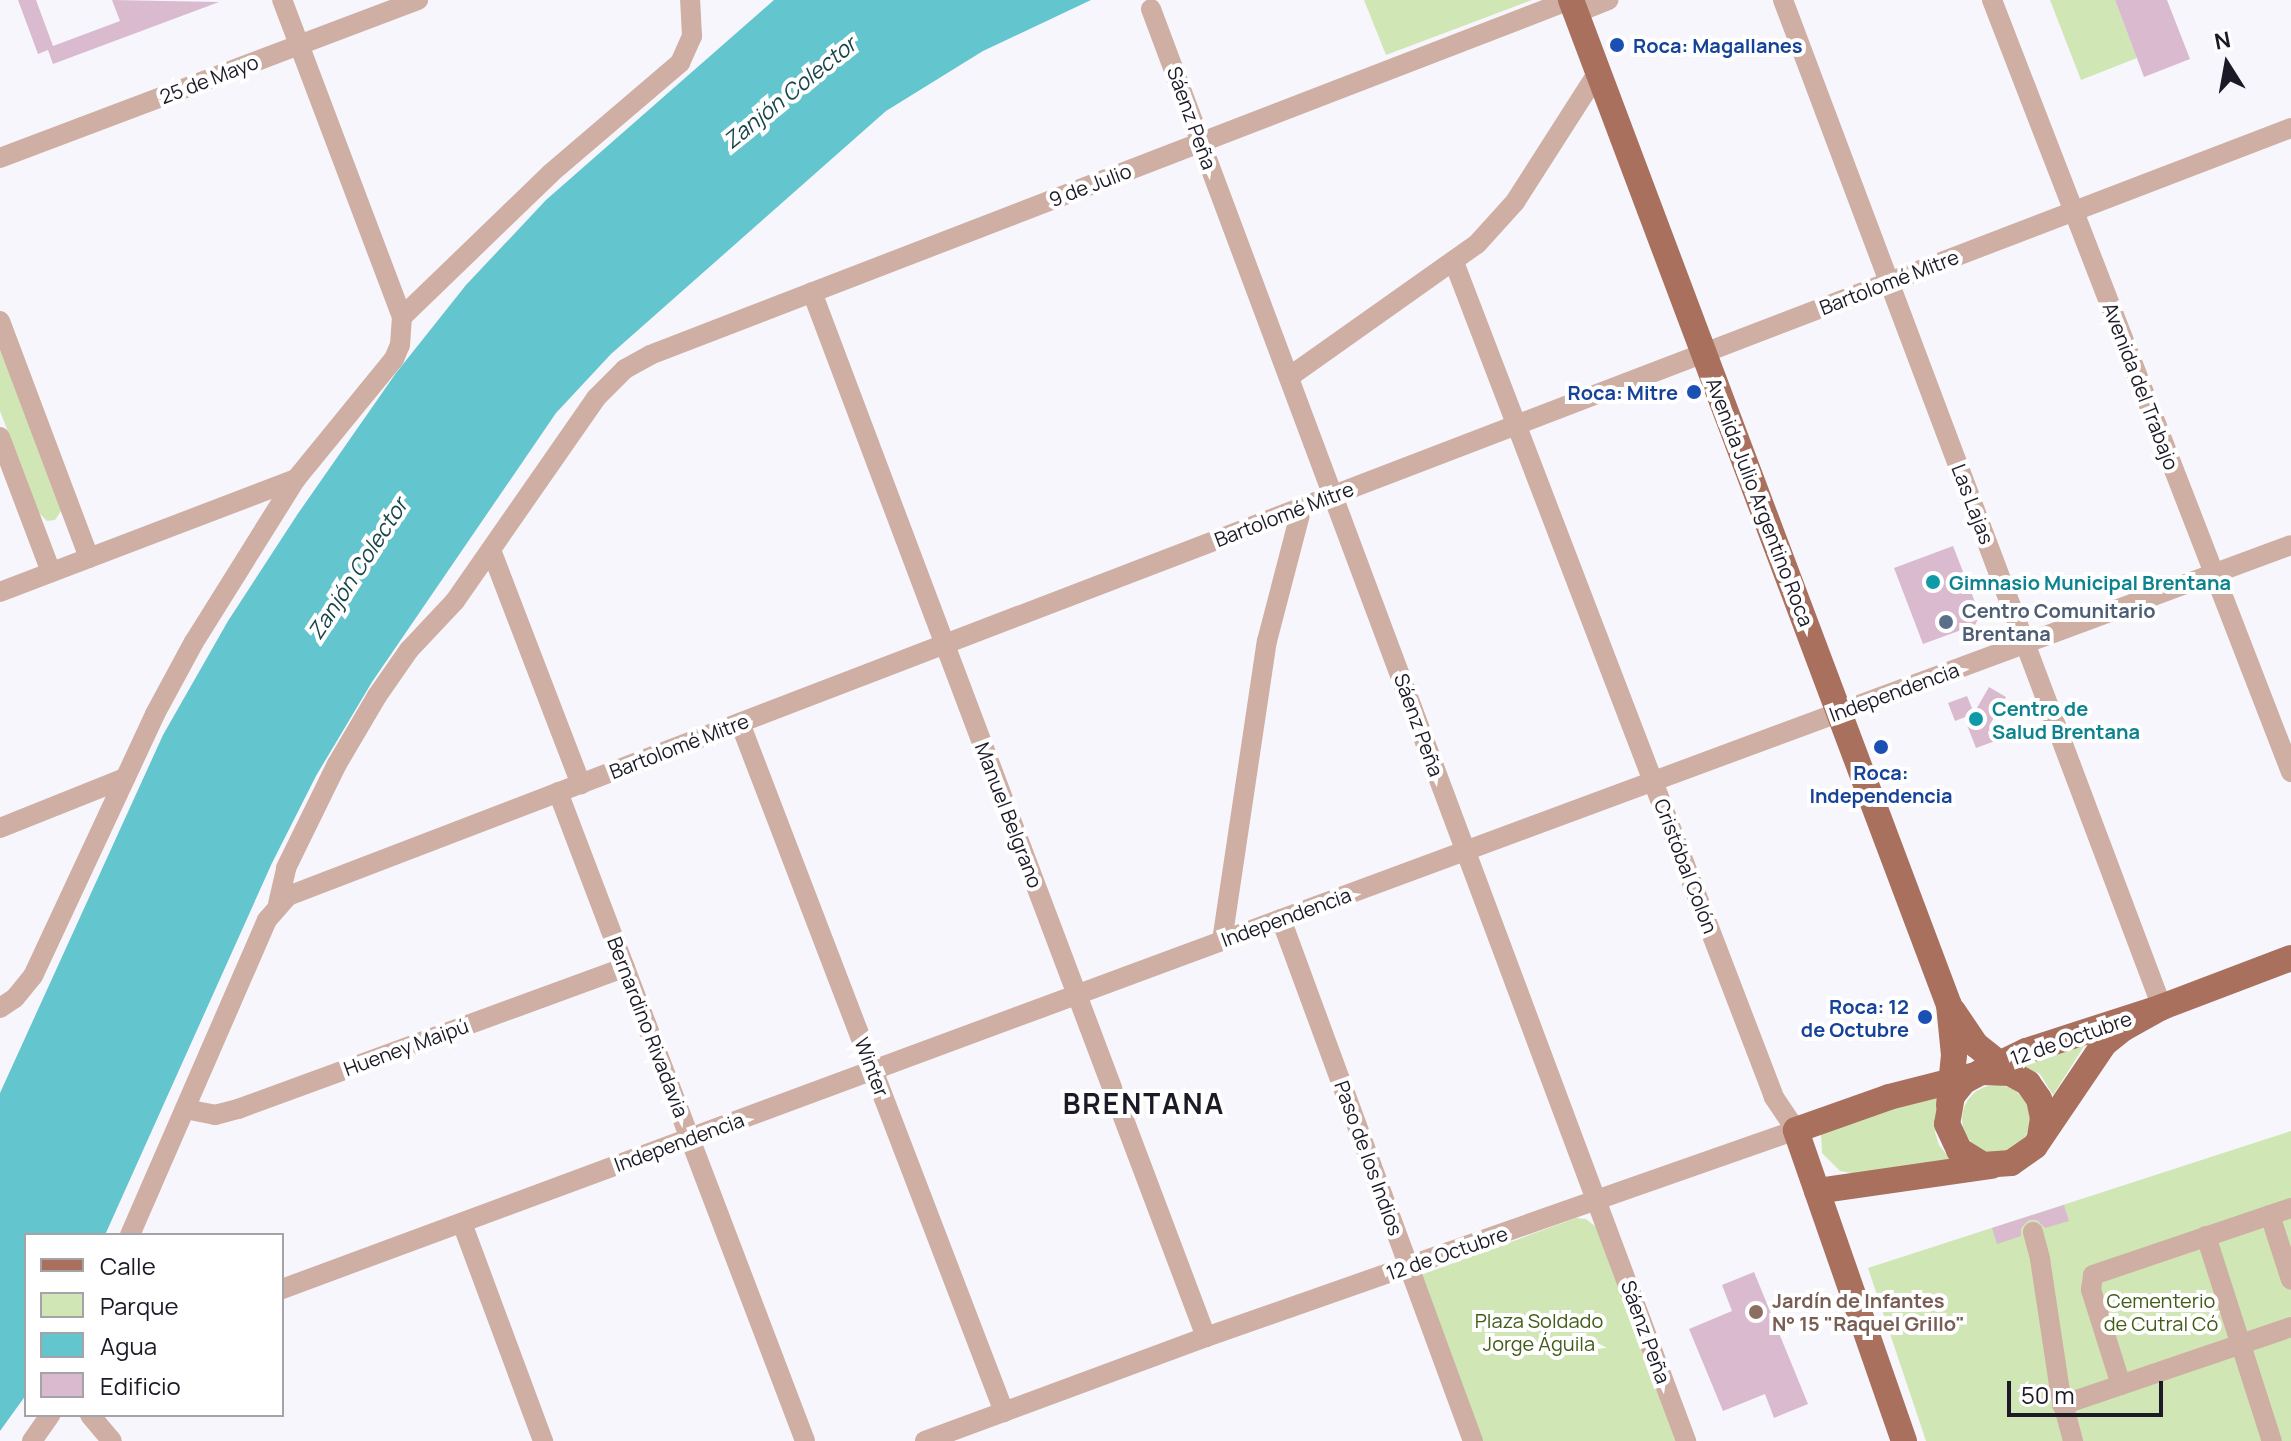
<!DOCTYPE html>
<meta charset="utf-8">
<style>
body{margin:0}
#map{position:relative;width:2291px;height:1441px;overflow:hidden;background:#f7f6fd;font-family:Manrope,sans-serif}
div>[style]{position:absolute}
.green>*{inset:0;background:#d0e6b5}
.round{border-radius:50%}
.water>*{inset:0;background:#63c5cd}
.building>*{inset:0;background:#dabacf}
.minor>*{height:20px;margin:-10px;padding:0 10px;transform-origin:10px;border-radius:10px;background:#cfaea3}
.major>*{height:26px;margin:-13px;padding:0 13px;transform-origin:13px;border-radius:13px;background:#a9705d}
.dots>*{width:22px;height:22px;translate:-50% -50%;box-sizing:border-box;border:4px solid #fff;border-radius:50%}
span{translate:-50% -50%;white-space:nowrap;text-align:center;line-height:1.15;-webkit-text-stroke:8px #fff;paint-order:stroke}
.transit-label{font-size:20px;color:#164399;font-weight:700}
.left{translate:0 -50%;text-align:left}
.right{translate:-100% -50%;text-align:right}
.street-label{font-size:20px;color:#1c1a26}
.culture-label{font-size:20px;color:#0d838f;font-weight:700}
.service-label{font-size:20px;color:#4e5e75;font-weight:700}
.education-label{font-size:20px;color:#785e54;font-weight:700}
.park-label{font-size:20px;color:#435c18}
.water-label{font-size:22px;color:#184549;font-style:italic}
.district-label{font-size:28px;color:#1c1a26;font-weight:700;letter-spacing:2px}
.legend{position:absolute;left:24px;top:1233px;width:260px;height:184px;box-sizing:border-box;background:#fff;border:2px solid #a4a3a8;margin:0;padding:10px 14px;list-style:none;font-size:24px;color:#1c1a26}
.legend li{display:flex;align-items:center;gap:16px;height:40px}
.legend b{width:40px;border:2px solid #a4a3a8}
.north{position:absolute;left:2187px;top:24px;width:80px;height:80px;-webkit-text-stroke:6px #fff;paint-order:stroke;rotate:349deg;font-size:22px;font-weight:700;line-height:32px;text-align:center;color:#1c1a26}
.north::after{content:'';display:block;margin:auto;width:28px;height:36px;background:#1c1a26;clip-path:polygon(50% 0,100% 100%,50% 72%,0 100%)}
.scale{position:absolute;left:2007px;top:1381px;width:156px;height:36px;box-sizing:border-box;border:4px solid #1c1a26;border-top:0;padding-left:10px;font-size:24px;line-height:28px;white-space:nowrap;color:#1c1a26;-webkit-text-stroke:6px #fff;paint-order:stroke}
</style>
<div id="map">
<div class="green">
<i style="clip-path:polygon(1364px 0,1532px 0,1386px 55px)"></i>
<i style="clip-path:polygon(2050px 0,2115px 0,2137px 58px,2081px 80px)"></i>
<i style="clip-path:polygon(0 348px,61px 511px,55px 520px,47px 521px,39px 513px,0 411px)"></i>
<i style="clip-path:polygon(2088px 1040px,2053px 1095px,2040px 1074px,2019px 1065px)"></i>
<i class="round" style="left:1962px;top:1085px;width:68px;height:68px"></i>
<i style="clip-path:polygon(1942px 1091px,1935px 1132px,1939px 1145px,1951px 1160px,1857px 1174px,1840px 1171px,1822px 1153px,1821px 1134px)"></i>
<i style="clip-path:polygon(2291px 1131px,2291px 1441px,1926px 1441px,1868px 1268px)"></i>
<i style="clip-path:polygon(1576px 1218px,1586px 1219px,1596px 1227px,1676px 1441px,1482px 1441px,1421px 1275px)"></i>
</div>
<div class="water">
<i style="clip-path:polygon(774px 0,1091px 0,983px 51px,886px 111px,611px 354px,556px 413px,372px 682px,316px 776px,272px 863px,105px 1235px,26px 1235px,26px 1395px,0 1431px,0 1093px,163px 735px,228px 621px,297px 515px,396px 373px,466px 285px,546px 200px)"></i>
</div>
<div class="building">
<i style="clip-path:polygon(18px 0,36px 0,53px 46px,120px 21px,112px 0,219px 2px,53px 64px,48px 50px,38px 54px)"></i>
<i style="clip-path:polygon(2115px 0,2167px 0,2190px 59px,2144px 77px)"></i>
<i style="clip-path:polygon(1953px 546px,1980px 615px,1975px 625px,1923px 644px,1894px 568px)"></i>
<i style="clip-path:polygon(1989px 687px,2006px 697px,1989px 726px,1995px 741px,1976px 748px,1967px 725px,1973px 714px,1955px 721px,1948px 703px,1967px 696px,1974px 713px)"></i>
<i style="clip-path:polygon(2064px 1205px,2069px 1221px,2045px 1228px,2037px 1220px,2029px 1220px,2021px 1228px,2021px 1236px,1997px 1244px,1992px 1228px)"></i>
<i style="clip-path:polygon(1754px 1272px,1808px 1404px,1774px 1418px,1765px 1394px,1723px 1411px,1689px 1329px,1732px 1311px,1722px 1285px)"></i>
</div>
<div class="minor">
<i style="left:1783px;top:0;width:1076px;rotate:69.38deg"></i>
<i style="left:1992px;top:0;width:828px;rotate:68.83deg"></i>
<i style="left:1151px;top:9px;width:1529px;rotate:69.51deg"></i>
<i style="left:1576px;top:13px;width:35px;rotate:-22deg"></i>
<i style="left:0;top:158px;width:447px;rotate:-20.7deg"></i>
<i style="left:812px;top:292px;width:1117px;rotate:69.34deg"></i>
<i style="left:402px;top:317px;width:207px;rotate:-44deg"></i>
<i style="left:551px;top:173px;width:170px;rotate:-40.5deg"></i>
<i style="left:680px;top:63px;width:30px;rotate:-66deg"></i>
<i style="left:692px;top:36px;width:36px;rotate:-93deg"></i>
<i style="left:0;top:321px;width:253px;rotate:69.4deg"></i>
<i style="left:1289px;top:377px;width:230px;rotate:-35.3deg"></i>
<i style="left:1477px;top:244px;width:57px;rotate:-47.9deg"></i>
<i style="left:1515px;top:202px;width:154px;rotate:-57.4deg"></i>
<i style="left:0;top:437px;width:144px;rotate:69.3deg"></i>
<i style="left:491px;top:550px;width:251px;rotate:69deg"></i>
<i style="left:0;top:592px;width:317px;rotate:-20.9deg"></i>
<i style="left:740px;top:723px;width:738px;rotate:69.03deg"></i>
<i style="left:558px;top:792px;width:694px;rotate:69.16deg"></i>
<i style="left:0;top:828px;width:135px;rotate:-21.8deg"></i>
<i style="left:278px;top:904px;width:37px;rotate:-77deg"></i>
<i style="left:286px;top:868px;width:116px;rotate:-63.9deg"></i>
<i style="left:337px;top:764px;width:79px;rotate:-59.5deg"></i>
<i style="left:377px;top:696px;width:56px;rotate:-55.2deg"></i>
<i style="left:409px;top:650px;width:67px;rotate:-46.8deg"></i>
<i style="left:455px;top:601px;width:247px;rotate:-55.2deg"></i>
<i style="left:596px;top:398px;width:41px;rotate:-45deg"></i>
<i style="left:625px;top:369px;width:29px;rotate:-29deg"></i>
<i style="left:650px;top:355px;width:986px;rotate:-21.1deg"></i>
<i style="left:1281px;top:919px;width:556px;rotate:69.81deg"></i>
<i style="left:1222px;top:941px;width:303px;rotate:-81.5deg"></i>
<i style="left:1267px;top:641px;width:138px;rotate:-75.4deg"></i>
<i style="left:0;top:1008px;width:18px;rotate:-34deg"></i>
<i style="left:15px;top:998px;width:28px;rotate:-51deg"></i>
<i style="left:33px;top:976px;width:289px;rotate:-65deg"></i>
<i style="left:155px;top:714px;width:82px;rotate:-61.6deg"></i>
<i style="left:194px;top:642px;width:192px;rotate:-58deg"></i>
<i style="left:296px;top:479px;width:155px;rotate:-50.8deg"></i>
<i style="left:394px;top:359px;width:15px;rotate:-67deg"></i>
<i style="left:400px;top:345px;width:28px;rotate:-86deg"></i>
<i style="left:402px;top:317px;width:339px;rotate:-110.7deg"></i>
<i style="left:185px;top:1109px;width:31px;rotate:11deg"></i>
<i style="left:215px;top:1115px;width:24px;rotate:-15deg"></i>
<i style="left:238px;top:1109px;width:412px;rotate:-20.1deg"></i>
<i style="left:2270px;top:1215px;width:68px;rotate:72.1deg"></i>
<i style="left:462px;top:1223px;width:233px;rotate:69.6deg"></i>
<i style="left:2033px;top:1232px;width:28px;rotate:75deg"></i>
<i style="left:2040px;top:1259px;width:134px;rotate:81.4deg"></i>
<i style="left:2060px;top:1392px;width:51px;rotate:75.1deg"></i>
<i style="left:130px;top:1235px;width:344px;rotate:-66.5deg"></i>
<i style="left:267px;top:920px;width:32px;rotate:-49deg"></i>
<i style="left:288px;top:896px;width:2145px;rotate:-20.98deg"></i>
<i style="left:2206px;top:1236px;width:215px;rotate:72.2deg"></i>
<i style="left:282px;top:1289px;width:2142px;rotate:-20.32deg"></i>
<i style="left:2121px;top:1385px;width:100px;rotate:-107.5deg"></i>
<i style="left:2091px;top:1290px;width:15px;rotate:-82deg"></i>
<i style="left:2093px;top:1275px;width:209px;rotate:-18.7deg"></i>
<i style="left:2062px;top:1405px;width:242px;rotate:-18.8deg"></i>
<i style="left:90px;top:1415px;width:34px;rotate:50deg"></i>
<i style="left:32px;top:1441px;width:32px;rotate:-55deg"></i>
<i style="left:925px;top:1441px;width:300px;rotate:-20.3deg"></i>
<i style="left:1206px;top:1337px;width:625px;rotate:-19.33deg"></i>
<i style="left:1796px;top:1130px;width:40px;rotate:-124deg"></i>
<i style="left:1774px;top:1097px;width:894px;rotate:-110.97deg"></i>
</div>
<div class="major">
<i style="left:1571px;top:0;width:1074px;rotate:69.39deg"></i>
<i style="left:1949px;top:1005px;width:50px;rotate:84.3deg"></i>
<i style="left:1954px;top:1055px;width:50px;rotate:95.7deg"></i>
<i style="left:1953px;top:1011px;width:41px;rotate:55.9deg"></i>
<i style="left:1976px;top:1045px;width:43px;rotate:38.5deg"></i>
<i style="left:1987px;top:1070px;width:43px;rotate:-26deg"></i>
<i style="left:2026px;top:1051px;width:143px;rotate:-17.9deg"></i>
<i style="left:2162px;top:1007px;width:138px;rotate:-20.8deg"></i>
<i style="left:2040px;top:1137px;width:19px;rotate:-81deg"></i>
<i style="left:2043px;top:1118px;width:19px;rotate:-102deg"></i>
<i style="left:2039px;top:1099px;width:19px;rotate:-125deg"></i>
<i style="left:2028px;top:1083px;width:21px;rotate:-151deg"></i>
<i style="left:2010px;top:1073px;width:29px;rotate:-178deg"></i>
<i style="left:1981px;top:1072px;width:19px;rotate:152deg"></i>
<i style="left:1964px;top:1081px;width:19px;rotate:129deg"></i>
<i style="left:1952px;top:1096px;width:28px;rotate:100deg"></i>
<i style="left:1947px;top:1124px;width:29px;rotate:65deg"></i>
<i style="left:1959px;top:1150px;width:28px;rotate:32deg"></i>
<i style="left:1983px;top:1165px;width:28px;rotate:-4deg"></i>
<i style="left:2011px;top:1163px;width:29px;rotate:-35deg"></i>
<i style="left:2035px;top:1146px;width:123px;rotate:-55.9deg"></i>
<i style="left:2104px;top:1044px;width:26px;rotate:-39deg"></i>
<i style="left:2124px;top:1028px;width:43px;rotate:-28.9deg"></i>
<i style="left:1817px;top:1191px;width:176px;rotate:-8.2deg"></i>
<i style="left:1904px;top:1441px;width:329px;rotate:-109.2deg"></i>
<i style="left:1796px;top:1130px;width:99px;rotate:-19.5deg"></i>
<i style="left:1889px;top:1097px;width:86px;rotate:-14.2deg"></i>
</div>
<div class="dots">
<i style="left:1617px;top:45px;background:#1a4fb4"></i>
<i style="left:1694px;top:392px;background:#1a4fb4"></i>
<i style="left:1933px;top:582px;background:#0f9aa8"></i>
<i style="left:1946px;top:622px;background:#5c6f8a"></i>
<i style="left:1976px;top:719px;background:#0f9aa8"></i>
<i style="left:1881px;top:747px;background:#1a4fb4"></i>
<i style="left:1925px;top:1017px;background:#1a4fb4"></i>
<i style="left:1756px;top:1312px;background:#8d6e63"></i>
</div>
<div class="transit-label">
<span class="left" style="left:1633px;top:45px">Roca: Magallanes</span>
<span class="right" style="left:1678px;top:392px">Roca: Mitre</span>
<span style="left:1881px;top:784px">Roca:<br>Independencia</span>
<span class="right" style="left:1909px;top:1018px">Roca: 12<br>de Octubre</span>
</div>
<div class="street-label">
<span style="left:209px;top:79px;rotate:-21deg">25 de Mayo</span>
<span style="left:1192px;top:118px;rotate:70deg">Sáenz Peña</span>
<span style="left:1090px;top:185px;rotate:-21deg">9 de Julio</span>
<span style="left:1889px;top:282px;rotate:-21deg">Bartolomé Mitre</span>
<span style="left:2141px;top:386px;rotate:69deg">Avenida del Trabajo</span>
<span style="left:1760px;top:502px;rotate:69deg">Avenida Julio Argentino Roca</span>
<span style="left:1973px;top:504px;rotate:69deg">Las Lajas</span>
<span style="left:1284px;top:514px;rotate:-21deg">Bartolomé Mitre</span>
<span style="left:1894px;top:692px;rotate:-20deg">Independencia</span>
<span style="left:1419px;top:725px;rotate:70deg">Sáenz Peña</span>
<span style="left:679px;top:746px;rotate:-21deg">Bartolomé Mitre</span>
<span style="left:1009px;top:815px;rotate:69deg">Manuel Belgrano</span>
<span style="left:1686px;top:866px;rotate:69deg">Cristóbal Colón</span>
<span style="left:1286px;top:917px;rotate:-20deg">Independencia</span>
<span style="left:648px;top:1027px;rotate:69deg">Bernardino Rivadavia</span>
<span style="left:2071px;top:1038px;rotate:-19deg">12 de Octubre</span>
<span style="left:406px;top:1047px;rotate:-20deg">Hueney Maipú</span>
<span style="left:872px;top:1067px;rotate:69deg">Winter</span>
<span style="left:679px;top:1142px;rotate:-20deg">Independencia</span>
<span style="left:1369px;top:1158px;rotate:70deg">Paso de los Indios</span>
<span style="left:1447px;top:1253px;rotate:-19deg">12 de Octubre</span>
<span style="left:1646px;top:1332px;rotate:70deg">Sáenz Peña</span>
</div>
<div class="culture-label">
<span class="left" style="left:1949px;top:582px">Gimnasio Municipal Brentana</span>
<span class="left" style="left:1992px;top:720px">Centro de<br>Salud Brentana</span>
</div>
<div class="service-label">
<span class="left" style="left:1962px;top:622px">Centro Comunitario<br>Brentana</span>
</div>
<div class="education-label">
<span class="left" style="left:1772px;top:1312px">Jardín de Infantes<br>N° 15 "Raquel Grillo"</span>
</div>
<div class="park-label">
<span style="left:2161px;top:1312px">Cementerio<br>de Cutral Có</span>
<span style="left:1539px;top:1332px">Plaza Soldado<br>Jorge Águila</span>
</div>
<div class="water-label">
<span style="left:790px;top:93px;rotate:-39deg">Zanjón Colector</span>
<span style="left:358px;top:569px;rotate:-57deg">Zanjón Colector</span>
</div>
<div class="district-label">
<span style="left:1144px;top:1103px">BRENTANA</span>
</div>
<ul class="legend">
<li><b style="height:10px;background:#a9705d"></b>Calle</li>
<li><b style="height:22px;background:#d0e6b5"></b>Parque</li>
<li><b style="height:22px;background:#63c5cd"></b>Agua</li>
<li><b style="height:22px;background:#dabacf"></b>Edificio</li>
</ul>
<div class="north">N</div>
<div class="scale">50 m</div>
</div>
